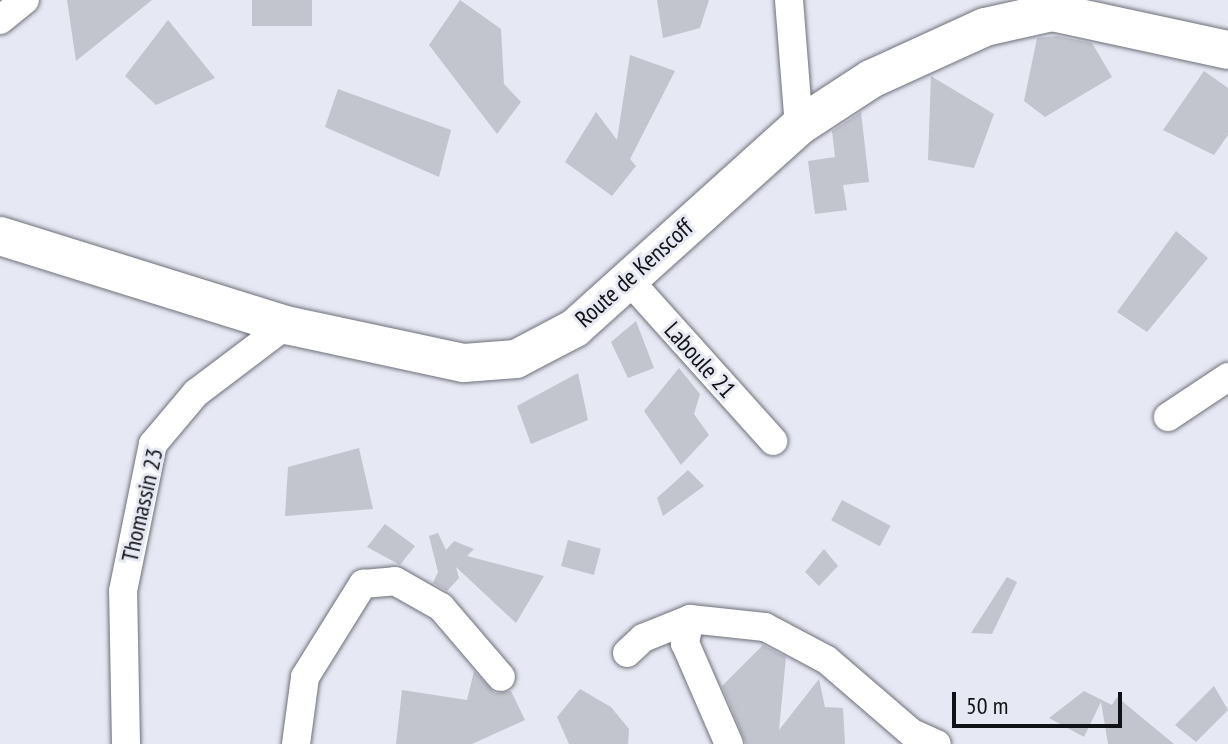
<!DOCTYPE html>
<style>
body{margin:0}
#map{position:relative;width:1228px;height:744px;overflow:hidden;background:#e6e8f3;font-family:"PT Sans Narrow",sans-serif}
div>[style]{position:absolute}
.building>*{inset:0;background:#c2c4ce;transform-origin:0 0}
.roads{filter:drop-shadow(0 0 2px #6e707a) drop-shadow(0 0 2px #6e707a)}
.minor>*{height:28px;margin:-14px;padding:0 14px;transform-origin:14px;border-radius:14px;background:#fff}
.secondary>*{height:38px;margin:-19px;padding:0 19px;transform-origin:19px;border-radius:19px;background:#fff}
span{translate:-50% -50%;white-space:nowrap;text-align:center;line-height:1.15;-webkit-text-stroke:6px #e6e8f3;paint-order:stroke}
.street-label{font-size:24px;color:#111215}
.scale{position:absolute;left:952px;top:692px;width:170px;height:36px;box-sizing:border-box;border:4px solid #111215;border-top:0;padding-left:10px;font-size:24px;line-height:28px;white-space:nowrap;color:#111215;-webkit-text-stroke:6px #e6e8f3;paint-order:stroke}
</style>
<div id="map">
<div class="building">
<i style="clip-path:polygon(67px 0,152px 0,76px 61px)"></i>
<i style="left:252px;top:0;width:60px;height:26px"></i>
<i style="clip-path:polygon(460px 0,501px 29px,504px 84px,521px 102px,497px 134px,429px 45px)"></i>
<i style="clip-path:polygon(657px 0,709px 0,700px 28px,663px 38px)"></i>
<i style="clip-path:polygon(168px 20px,215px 78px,156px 105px,125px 76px)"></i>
<i style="clip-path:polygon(1057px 36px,1092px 43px,1112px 77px,1045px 117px,1024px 101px,1037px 38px)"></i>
<i style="clip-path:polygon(630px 55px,675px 71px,630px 159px,636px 166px,612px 196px,565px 162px,596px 112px,617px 140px)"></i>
<i style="clip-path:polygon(1204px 71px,1228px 88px,1228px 135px,1214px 155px,1163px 130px)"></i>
<i style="clip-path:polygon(931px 76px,994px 114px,974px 168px,928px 160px)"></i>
<i style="clip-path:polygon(338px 89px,451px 130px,439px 177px,325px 127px)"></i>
<i style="clip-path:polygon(861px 112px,869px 182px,843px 185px,847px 210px,815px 214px,808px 161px,835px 157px,832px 131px)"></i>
<i style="clip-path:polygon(1176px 231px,1208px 258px,1147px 332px,1117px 312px)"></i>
<i style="clip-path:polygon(636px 321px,654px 368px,628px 378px,611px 342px)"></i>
<i style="clip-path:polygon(679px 368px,700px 394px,694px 414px,709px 435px,681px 465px,644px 411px)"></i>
<i style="clip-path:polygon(578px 373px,588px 420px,531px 444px,517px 406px)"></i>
<i style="clip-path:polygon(359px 448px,373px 509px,285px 516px,288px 467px)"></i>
<i style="clip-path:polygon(688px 470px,704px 486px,663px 516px,657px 498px)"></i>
<i style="left:842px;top:500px;width:55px;height:23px;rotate:28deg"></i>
<i style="clip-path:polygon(385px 524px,415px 546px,400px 565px,367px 547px)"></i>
<i style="clip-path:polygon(438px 533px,446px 550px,454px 541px,474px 549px,467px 556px,544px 576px,516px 623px,456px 567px,459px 578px,447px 591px,433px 583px,438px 572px,429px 536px)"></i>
<i style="left:568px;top:540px;width:34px;height:27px;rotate:15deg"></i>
<i style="clip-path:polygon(824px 549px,838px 566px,819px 586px,805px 572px)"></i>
<i style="clip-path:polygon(1007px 577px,1017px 582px,992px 634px,971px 633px)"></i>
<i style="clip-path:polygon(763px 645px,786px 657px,779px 730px,819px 679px,825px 707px,843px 708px,845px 744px,746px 744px,722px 686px)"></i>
<i style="clip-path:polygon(474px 671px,495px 693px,511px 691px,525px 720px,472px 744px,396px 744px,402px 690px,467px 700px)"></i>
<i style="clip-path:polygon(1214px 686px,1228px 710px,1196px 742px,1175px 725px)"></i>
<i style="clip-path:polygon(580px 689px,611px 707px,629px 729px,628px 744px,569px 744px,557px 717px)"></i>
<i style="clip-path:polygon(1084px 691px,1112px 705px,1117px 697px,1174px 744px,1108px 744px,1101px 702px,1084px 737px,1049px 718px)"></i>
</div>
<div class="roads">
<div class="minor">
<i style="left:789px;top:0;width:126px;rotate:85.5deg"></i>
<i style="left:0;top:20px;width:32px;rotate:-39deg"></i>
<i style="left:627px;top:278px;width:219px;rotate:48.1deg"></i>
<i style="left:1168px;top:417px;width:72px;rotate:-33.7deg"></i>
<i style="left:690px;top:619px;width:25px;rotate:102deg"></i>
<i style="left:685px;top:643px;width:110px;rotate:66.5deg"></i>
<i style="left:627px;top:653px;width:22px;rotate:-43deg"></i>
<i style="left:643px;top:638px;width:51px;rotate:-22deg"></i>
<i style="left:690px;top:619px;width:75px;rotate:6.1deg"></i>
<i style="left:765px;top:627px;width:70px;rotate:28deg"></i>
<i style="left:827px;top:660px;width:112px;rotate:40.7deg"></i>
<i style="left:912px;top:733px;width:27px;rotate:24deg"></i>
<i style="left:126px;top:744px;width:153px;rotate:-91.1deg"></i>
<i style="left:123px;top:591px;width:150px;rotate:-78.5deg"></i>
<i style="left:153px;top:444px;width:67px;rotate:-49.9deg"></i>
<i style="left:196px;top:393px;width:113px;rotate:-37.1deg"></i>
<i style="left:296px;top:744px;width:68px;rotate:-82.3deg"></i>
<i style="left:305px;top:677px;width:110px;rotate:-58.1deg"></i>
<i style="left:363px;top:584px;width:32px;rotate:-5deg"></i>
<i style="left:395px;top:581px;width:53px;rotate:29.5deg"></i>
<i style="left:441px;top:607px;width:92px;rotate:49.4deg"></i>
</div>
<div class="secondary">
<i style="left:0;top:236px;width:300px;rotate:17.3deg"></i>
<i style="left:286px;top:325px;width:182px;rotate:12.1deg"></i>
<i style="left:464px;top:363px;width:52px;rotate:-4.4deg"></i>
<i style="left:516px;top:359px;width:67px;rotate:-27.7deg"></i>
<i style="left:575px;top:328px;width:302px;rotate:-42deg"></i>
<i style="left:799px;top:126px;width:86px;rotate:-33.1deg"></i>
<i style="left:871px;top:79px;width:125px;rotate:-24.5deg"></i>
<i style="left:985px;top:27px;width:69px;rotate:-12.6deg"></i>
<i style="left:1052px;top:12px;width:180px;rotate:12.2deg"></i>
</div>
</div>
<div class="street-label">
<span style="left:634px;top:273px;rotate:-42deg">Route de Kenscoff</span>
<span style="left:700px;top:360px;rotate:48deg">Laboule 21</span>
<span style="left:142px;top:505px;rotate:-77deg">Thomassin 23</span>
</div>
<div class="scale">50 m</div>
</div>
